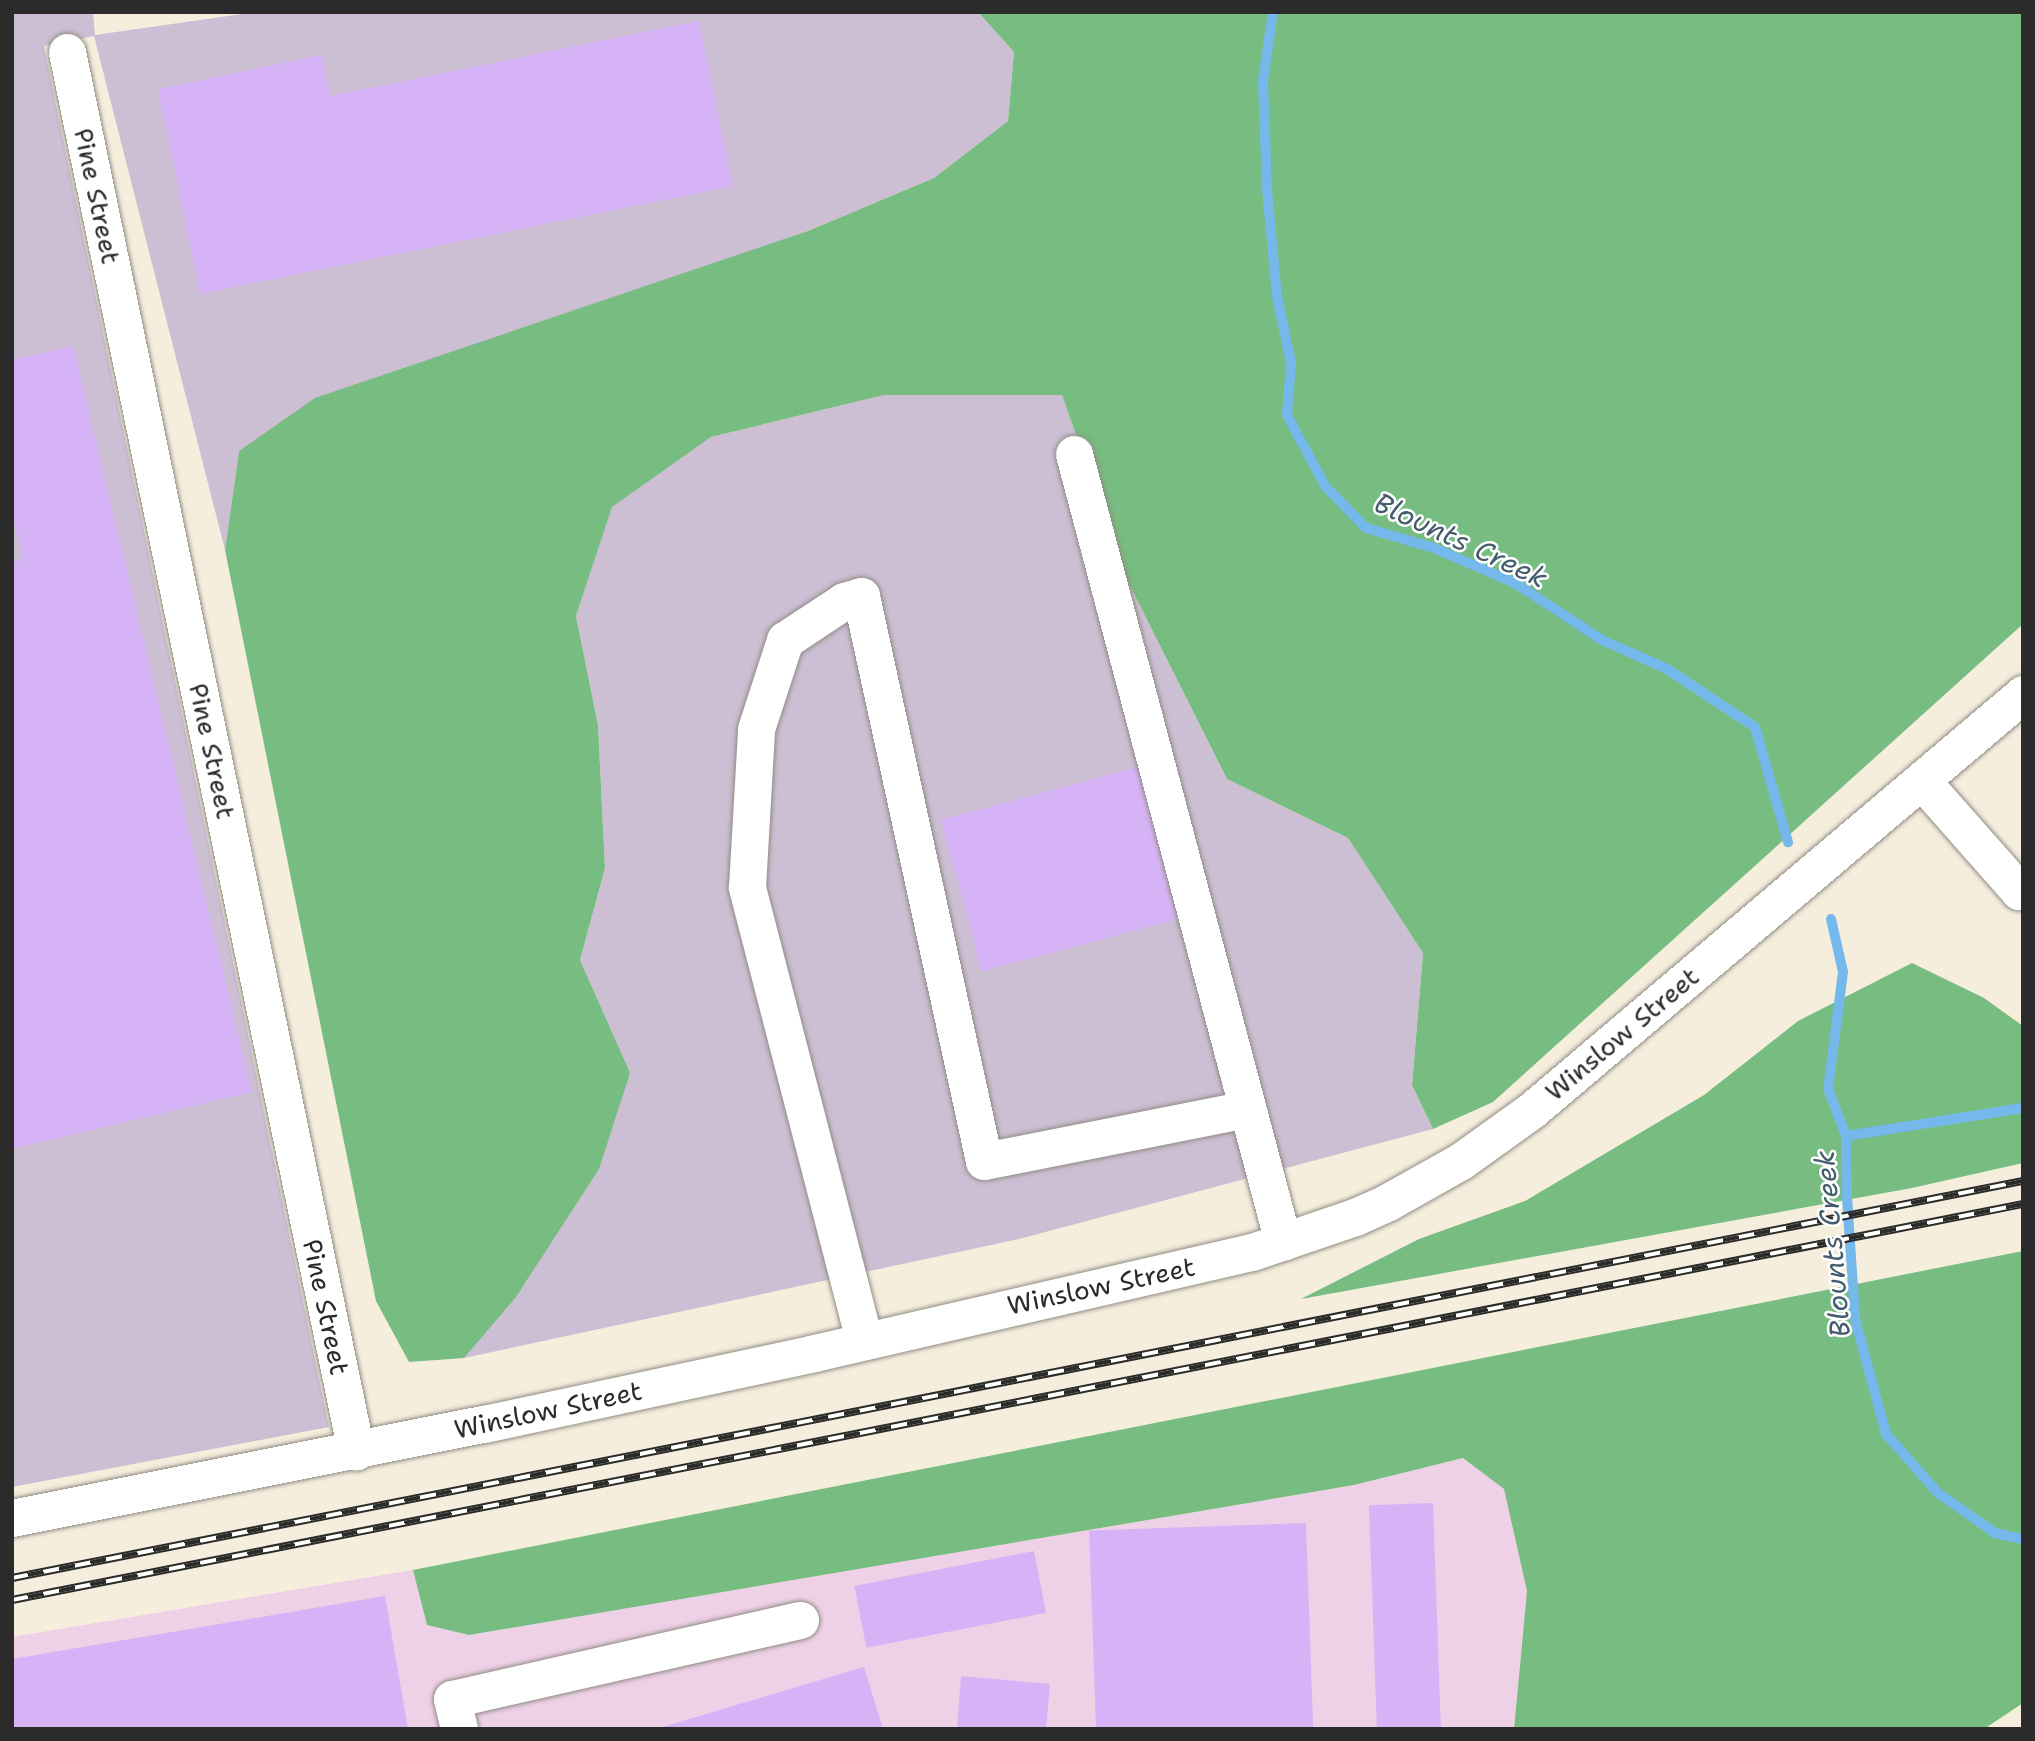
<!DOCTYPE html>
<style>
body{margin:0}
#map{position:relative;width:2035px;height:1741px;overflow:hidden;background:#f6eedd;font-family:"Shantell Sans",sans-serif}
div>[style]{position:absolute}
.built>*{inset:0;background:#eed0e7}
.industrial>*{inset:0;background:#ccbed3}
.forest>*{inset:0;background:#77bc80}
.stream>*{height:10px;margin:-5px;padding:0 5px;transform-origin:5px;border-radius:5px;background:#75b8eb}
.building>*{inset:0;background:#d6b3f6;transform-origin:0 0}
.roads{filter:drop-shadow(0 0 2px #908c84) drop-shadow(0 0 2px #908c84)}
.minor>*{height:37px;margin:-18.5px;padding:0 18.5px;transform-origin:18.5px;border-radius:18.5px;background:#fff}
.rail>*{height:8px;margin-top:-4px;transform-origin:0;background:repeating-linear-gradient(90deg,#fff 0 16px,#2b2b2b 0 32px);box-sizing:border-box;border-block:2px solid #2b2b2b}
span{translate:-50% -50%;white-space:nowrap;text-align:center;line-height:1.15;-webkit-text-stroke:5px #fff;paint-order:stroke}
.street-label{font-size:26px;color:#2b2b2b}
.water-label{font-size:28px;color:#455c6e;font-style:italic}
.frame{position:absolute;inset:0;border:14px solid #2b2b2b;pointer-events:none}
</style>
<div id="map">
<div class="built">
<i style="clip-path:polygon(1463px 1458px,1504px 1489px,1527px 1591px,1514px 1729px,12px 1729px,12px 1637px,413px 1570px,427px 1625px,469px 1635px,1354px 1485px)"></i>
</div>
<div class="industrial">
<i style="clip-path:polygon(12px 12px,93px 12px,95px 35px,256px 12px,978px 12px,1014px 52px,1008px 121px,934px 178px,808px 231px,239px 451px,225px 550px,94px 36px,44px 46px,329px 1427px,12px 1487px)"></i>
<i style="clip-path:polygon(884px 395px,1062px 395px,1126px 578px,1227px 779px,1348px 838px,1423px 953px,1412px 1085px,1433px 1129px,1019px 1239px,464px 1358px,526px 1282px,630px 1074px,580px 960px,605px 868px,598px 725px,576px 616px,612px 506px,711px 437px)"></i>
</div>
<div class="forest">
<i style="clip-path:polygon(978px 12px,2023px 12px,2023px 624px,1493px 1102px,1433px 1129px,1412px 1085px,1423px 953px,1348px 838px,1227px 779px,1126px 578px,1062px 395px,884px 395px,711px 437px,612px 507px,576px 616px,598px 725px,605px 868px,580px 960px,630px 1073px,599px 1169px,516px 1297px,464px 1358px,409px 1362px,376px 1301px,225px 550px,239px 451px,315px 398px,808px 231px,934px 178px,1008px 121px,1014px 52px)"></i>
<i style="clip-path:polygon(1912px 963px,1984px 998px,2023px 1026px,2023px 1163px,1912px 1188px,1301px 1299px,1419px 1239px,1525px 1201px,1704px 1095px,1798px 1021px)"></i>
<i style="clip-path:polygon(2023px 1251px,2023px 1703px,1984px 1729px,1514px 1729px,1527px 1591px,1504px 1489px,1463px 1458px,1354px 1485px,469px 1635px,427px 1625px,413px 1570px)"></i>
</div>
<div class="stream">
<i style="left:1273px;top:12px;width:69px;rotate:98.4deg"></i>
<i style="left:1263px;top:80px;width:109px;rotate:87.9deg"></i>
<i style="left:1267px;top:189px;width:107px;rotate:84.7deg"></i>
<i style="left:1277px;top:296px;width:68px;rotate:78.2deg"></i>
<i style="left:1291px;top:363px;width:52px;rotate:94.4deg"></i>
<i style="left:1287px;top:415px;width:81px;rotate:61.8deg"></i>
<i style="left:1325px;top:486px;width:59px;rotate:45.7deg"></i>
<i style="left:1366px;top:528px;width:71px;rotate:16.4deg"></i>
<i style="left:1434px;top:548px;width:88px;rotate:23.4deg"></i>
<i style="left:1515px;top:583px;width:104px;rotate:33.2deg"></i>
<i style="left:1602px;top:640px;width:71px;rotate:24deg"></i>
<i style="left:1667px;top:669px;width:105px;rotate:33.4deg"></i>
<i style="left:1755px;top:727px;width:120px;rotate:74deg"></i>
<i style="left:1831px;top:919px;width:54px;rotate:77.2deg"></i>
<i style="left:1843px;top:972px;width:118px;rotate:97.3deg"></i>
<i style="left:1828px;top:1089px;width:50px;rotate:69deg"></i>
<i style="left:1846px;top:1136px;width:61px;rotate:89.1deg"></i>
<i style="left:1847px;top:1197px;width:122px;rotate:86.2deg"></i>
<i style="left:1855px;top:1319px;width:119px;rotate:74.9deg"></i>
<i style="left:1886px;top:1434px;width:79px;rotate:48.6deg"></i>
<i style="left:1938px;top:1493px;width:70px;rotate:35.1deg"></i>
<i style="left:1995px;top:1533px;width:29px;rotate:12deg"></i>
<i style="left:1846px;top:1136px;width:179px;rotate:-9deg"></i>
</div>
<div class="building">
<i style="clip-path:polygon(699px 21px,733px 186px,200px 294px,158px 89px,322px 55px,330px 96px)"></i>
<i style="clip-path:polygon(73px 346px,252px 1092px,12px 1149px,12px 562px,23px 560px,12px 514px,12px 360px)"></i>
<i style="left:1142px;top:766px;width:157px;height:208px;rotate:75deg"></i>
<i style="left:1433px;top:1503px;width:226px;height:64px;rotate:88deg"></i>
<i style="left:1306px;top:1523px;width:206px;height:217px;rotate:88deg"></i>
<i style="left:1034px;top:1551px;width:63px;height:183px;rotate:79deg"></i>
<i style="clip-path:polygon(385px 1596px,408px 1729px,12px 1729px,12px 1659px)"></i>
<i style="clip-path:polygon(864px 1667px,883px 1729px,659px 1729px,659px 1728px)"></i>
<i style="clip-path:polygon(961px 1676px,1050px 1684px,1046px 1729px,957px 1729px)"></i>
</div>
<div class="roads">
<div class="minor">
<i style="left:67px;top:52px;width:1429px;rotate:78.33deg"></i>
<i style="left:1074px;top:454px;width:815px;rotate:75.15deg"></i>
<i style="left:1922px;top:781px;width:147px;rotate:48.6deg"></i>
<i style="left:2019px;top:891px;width:5px;rotate:-37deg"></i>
<i style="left:864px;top:1340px;width:468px;rotate:-104.5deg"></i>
<i style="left:747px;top:887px;width:158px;rotate:-86.7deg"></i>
<i style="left:756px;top:729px;width:94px;rotate:-72deg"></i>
<i style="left:785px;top:640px;width:71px;rotate:-33.5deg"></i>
<i style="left:844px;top:601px;width:18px;rotate:-16deg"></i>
<i style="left:861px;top:596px;width:578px;rotate:77.72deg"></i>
<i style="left:984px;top:1161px;width:267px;rotate:-11.2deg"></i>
<i style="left:12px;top:1518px;width:481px;rotate:-11.3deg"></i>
<i style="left:484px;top:1424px;width:338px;rotate:-12.1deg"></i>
<i style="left:814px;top:1353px;width:449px;rotate:-13deg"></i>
<i style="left:1252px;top:1252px;width:109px;rotate:-18.8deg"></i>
<i style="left:1355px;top:1217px;width:36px;rotate:-24deg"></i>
<i style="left:1388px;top:1202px;width:84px;rotate:-29.3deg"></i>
<i style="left:1461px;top:1161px;width:87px;rotate:-35.7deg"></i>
<i style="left:1532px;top:1110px;width:644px;rotate:-40.27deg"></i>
<i style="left:459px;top:1729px;width:31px;rotate:-103deg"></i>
<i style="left:452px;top:1699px;width:357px;rotate:-12.8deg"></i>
</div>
</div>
<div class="rail">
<i style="left:12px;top:1578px;width:2050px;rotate:-11.17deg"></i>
<i style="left:12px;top:1600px;width:2050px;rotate:-11.14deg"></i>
</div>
<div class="street-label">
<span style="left:97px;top:196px;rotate:78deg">Pine Street</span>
<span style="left:212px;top:751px;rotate:78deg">Pine Street</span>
<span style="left:1622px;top:1034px;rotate:-40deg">Winslow Street</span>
<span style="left:1101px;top:1286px;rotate:-12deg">Winslow Street</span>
<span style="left:326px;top:1307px;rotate:78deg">Pine Street</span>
<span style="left:548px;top:1410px;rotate:-12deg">Winslow Street</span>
</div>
<div class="water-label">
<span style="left:1461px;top:540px;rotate:25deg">Blounts Creek</span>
<span style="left:1832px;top:1244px;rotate:-95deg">Blounts Creek</span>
</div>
<div class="frame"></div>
</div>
